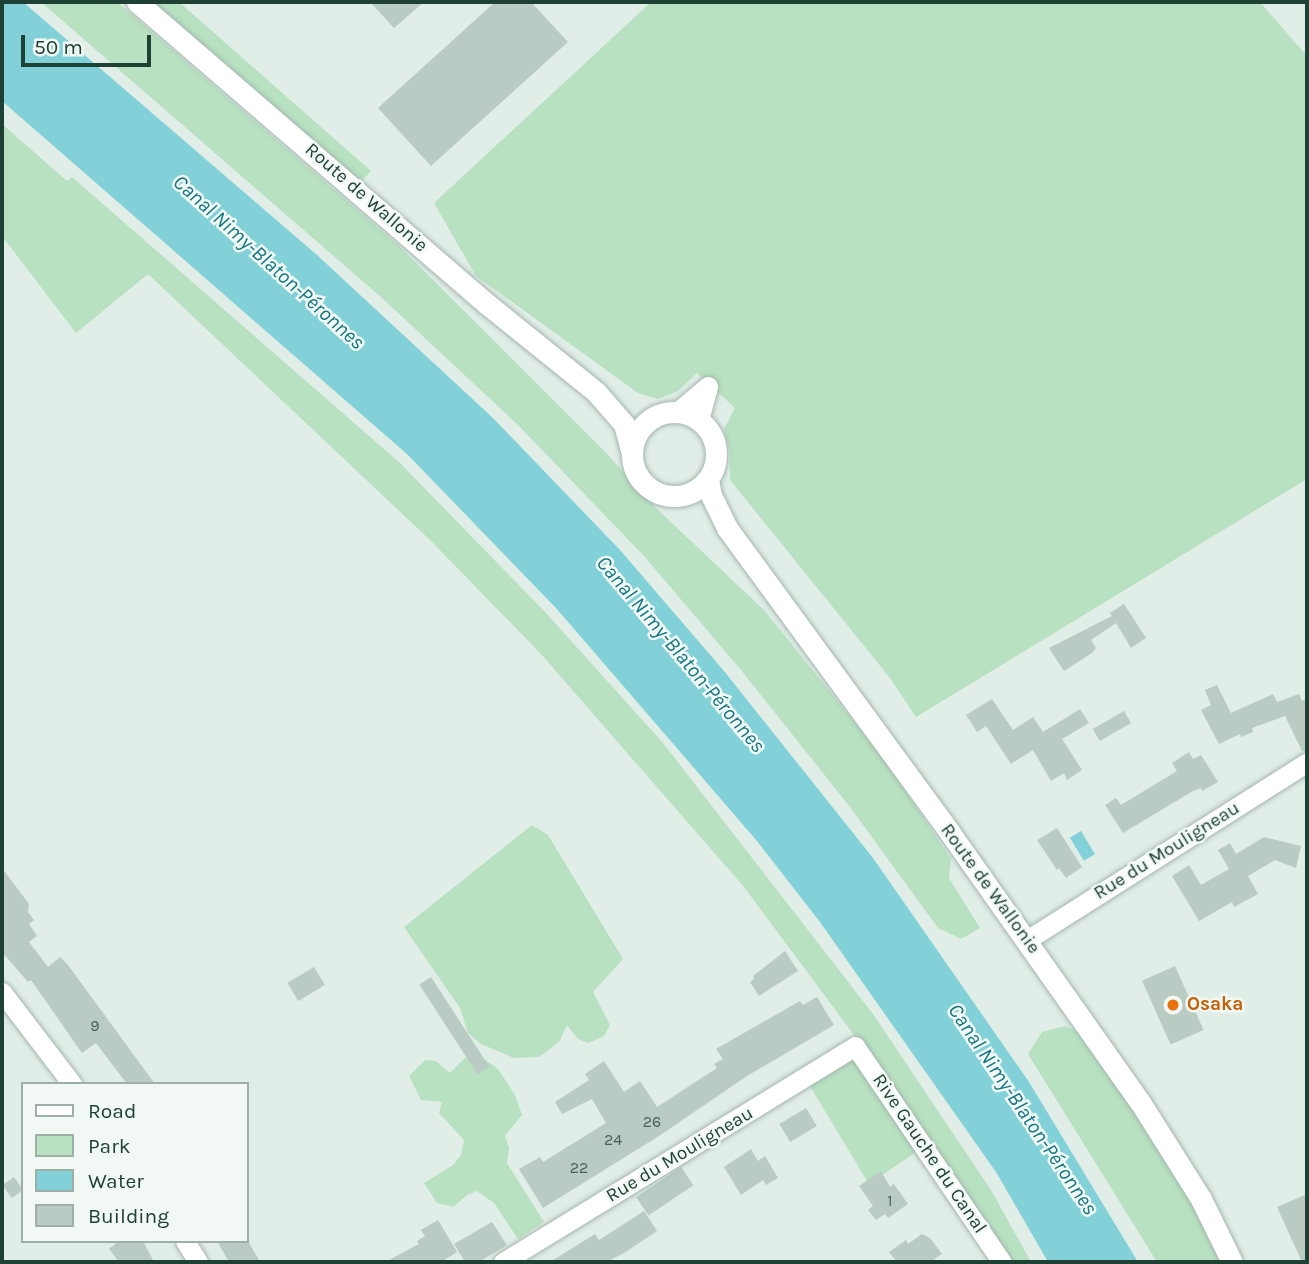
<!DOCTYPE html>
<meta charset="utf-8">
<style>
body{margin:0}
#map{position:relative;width:1309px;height:1264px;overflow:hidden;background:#e1ede7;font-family:Karla,sans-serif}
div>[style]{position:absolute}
.green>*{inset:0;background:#b7e1c0}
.water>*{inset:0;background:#82d1d9;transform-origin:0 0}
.building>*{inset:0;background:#b9cbc2;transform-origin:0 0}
.roads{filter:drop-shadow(0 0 2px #a3b6ae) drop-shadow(0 0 2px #a3b6ae)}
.street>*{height:19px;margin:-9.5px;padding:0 9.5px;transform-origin:9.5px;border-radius:9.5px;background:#fff}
.secondary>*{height:21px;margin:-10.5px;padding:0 10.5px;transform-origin:10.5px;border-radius:10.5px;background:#fff}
.secondary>.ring{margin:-10.5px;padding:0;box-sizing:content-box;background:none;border:21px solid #fff;border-radius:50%}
.dots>*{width:19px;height:19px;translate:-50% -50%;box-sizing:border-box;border:4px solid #f2f9f5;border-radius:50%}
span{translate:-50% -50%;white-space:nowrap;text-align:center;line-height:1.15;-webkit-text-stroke:5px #f2f9f5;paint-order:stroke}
.number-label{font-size:16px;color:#466358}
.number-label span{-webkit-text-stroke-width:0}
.street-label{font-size:19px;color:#1f4035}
.food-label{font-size:19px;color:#c56008;font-weight:700}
.left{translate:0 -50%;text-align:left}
.water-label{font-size:21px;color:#127783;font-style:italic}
.frame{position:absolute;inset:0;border:4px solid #1f4035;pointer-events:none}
.legend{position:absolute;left:21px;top:1082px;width:228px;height:161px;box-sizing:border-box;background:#f2f9f5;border:2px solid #9eafa8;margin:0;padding:9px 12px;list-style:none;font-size:21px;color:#1f4035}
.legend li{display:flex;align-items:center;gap:14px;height:35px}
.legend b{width:35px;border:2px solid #9eafa8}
.scale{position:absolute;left:21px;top:35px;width:130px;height:32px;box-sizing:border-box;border:4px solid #1f4035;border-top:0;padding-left:9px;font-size:21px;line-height:24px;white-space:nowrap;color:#1f4035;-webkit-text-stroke:5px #f2f9f5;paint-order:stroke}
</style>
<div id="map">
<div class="green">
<i style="clip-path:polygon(41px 2px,117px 2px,399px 246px,607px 454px,656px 508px,765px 611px,884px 759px,951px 859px,949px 878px,980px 928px,961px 939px,938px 928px,850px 807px,741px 670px,644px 556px,519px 426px,382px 298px)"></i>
<i style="clip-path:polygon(153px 2px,179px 2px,371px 171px,361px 182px)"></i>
<i style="clip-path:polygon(651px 2px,1260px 2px,1307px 56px,1307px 479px,916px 717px,890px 678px,730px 480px,730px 452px,724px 429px,735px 408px,697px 373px,678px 391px,658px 399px,638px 393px,476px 276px,434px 203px)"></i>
<i style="clip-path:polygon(2px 124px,67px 181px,72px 177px,400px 463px,546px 613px,663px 743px,873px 1014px,991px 1190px,1031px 1262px,1002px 1262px,925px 1146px,869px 1184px,805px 1078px,855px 1046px,854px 1035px,744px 887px,541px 654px,431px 541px,148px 274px,76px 333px,2px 236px)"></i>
<i style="clip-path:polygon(532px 825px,548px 835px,623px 959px,593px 992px,610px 1025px,604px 1036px,588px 1043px,578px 1039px,567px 1025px,559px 1042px,539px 1057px,514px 1058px,481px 1044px,468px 1033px,460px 1008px,404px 927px)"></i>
<i style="clip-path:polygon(1065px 1026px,1098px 1041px,1232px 1262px,1157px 1262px,1028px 1054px,1042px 1032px)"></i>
<i style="clip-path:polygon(480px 1056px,498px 1069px,515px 1095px,522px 1115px,505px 1136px,509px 1148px,507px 1163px,544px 1222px,518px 1239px,494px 1203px,477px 1191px,467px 1195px,453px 1207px,437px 1203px,424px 1183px,453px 1165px,461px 1155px,464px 1140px,439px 1113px,442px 1102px,421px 1100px,409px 1076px,425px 1060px,436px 1061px,450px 1073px,466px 1057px)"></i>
</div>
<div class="water">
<i style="clip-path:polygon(2px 2px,23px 2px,317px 255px,493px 418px,620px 550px,724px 671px,873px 858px,1029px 1082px,1138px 1262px,1048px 1262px,996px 1172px,820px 922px,757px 841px,556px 608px,407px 454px,2px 101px)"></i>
<i style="left:1081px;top:831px;width:27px;height:13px;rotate:59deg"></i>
</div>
<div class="building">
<i style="clip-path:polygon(370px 2px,424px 2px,394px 28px)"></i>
<i style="clip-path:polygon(495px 2px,531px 2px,568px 42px,431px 166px,378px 108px)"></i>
<i style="clip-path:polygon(1124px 604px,1146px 638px,1131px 648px,1116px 623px,1091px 640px,1096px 648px,1092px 653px,1064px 671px,1049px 648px,1112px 616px,1110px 613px)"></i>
<i style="clip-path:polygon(1217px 685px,1231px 713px,1273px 694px,1277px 702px,1299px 694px,1302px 701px,1307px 698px,1307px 750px,1302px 751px,1285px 716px,1252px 728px,1253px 732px,1241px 737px,1240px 734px,1219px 744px,1201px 710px,1211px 705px,1205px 690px)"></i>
<i style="clip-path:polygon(992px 699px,1013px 730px,1033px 717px,1043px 732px,1080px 709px,1089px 723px,1062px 739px,1082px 770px,1067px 780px,1064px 773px,1051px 781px,1033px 750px,1011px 764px,986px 726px,977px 732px,966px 715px)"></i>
<i style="left:1124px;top:711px;width:14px;height:36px;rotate:60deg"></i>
<i style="clip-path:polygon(1189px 752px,1193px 759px,1201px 755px,1218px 782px,1202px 791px,1201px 788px,1193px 791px,1123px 833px,1105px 805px,1116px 798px,1121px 805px,1177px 771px,1172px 763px)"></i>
<i style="clip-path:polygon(1057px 828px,1082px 867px,1066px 878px,1059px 868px,1057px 870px,1037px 840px)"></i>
<i style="clip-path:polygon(1264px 837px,1301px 846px,1296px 868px,1275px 860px,1248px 876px,1258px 894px,1234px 907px,1232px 902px,1199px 921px,1172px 876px,1189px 865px,1201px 885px,1229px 869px,1218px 850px,1230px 843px,1236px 854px)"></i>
<i style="clip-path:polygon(2px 868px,29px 904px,28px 912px,34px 920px,29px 924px,37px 936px,29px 942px,48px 967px,60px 957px,68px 965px,155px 1084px,127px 1084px,96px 1043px,82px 1053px,31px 980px,28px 982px,2px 952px)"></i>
<i style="clip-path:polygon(785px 951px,798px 971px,759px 996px,750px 982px,754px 979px,753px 976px)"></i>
<i style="left:1175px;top:966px;width:70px;height:36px;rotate:66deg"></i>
<i style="left:314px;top:967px;width:21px;height:31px;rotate:59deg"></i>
<i style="left:431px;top:977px;width:107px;height:14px;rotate:57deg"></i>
<i style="clip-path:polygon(817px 997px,834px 1025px,747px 1076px,659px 1136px,543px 1208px,519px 1169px,540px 1157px,543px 1162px,606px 1123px,592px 1099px,562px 1114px,555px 1102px,589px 1080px,585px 1074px,604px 1061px,624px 1092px,640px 1081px,657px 1107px,717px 1068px,714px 1064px,723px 1059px,716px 1049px,800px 1001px,803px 1005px)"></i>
<i style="left:806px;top:1108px;width:21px;height:31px;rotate:59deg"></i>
<i style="clip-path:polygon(751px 1149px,758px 1161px,765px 1156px,778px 1178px,766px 1185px,763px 1180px,741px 1195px,724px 1167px)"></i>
<i style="left:681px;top:1167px;width:22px;height:54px;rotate:56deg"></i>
<i style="clip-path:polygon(881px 1171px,890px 1187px,894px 1184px,908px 1204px,888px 1218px,885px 1214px,876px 1220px,868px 1210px,873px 1206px,859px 1186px)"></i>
<i style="left:14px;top:1177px;width:16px;height:14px;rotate:55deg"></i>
<i style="clip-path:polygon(1307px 1194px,1307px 1262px,1302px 1262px,1277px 1207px)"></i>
<i style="clip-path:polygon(644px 1211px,657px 1231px,624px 1253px,606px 1262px,550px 1262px,595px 1234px,599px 1240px)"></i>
<i style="clip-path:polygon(438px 1220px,457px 1252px,441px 1262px,385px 1262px,419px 1244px,417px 1241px,425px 1236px,421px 1230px)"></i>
<i style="clip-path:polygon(492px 1222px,507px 1245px,479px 1262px,465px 1262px,454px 1244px)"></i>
<i style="clip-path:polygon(922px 1234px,930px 1238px,942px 1254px,930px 1262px,897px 1262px,889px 1252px,906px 1240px,908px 1244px)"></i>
<i style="clip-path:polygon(119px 1241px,143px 1241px,154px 1262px,119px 1262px,109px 1249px)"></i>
<i style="clip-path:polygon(217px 1241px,248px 1241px,260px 1262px,229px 1262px)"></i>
</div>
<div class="roads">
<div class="street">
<i style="left:677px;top:412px;width:40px;rotate:-40deg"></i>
<i style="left:699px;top:420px;width:35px;rotate:-75deg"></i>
<i style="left:1027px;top:940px;width:332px;rotate:-32.4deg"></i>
<i style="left:2px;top:992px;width:116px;rotate:52.7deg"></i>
<i style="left:185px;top:1241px;width:25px;rotate:58deg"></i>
<i style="left:503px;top:1262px;width:413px;rotate:-31.5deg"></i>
<i style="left:855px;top:1046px;width:261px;rotate:55.8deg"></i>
</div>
<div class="secondary">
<i style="left:137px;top:2px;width:462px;rotate:40.8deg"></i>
<i style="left:487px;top:304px;width:140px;rotate:38.9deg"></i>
<i style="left:596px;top:392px;width:43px;rotate:48.8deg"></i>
<i style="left:624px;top:424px;width:31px;rotate:75deg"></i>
<i class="ring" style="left:632px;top:412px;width:63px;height:63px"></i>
<i style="left:708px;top:480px;width:15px;rotate:79deg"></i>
<i style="left:711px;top:495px;width:37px;rotate:64deg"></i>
<i style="left:727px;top:528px;width:378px;rotate:53.8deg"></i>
<i style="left:950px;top:833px;width:329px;rotate:54.8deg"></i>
<i style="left:1140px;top:1102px;width:115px;rotate:57.8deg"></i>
<i style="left:1201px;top:1199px;width:70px;rotate:63.8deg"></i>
</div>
</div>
<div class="dots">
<i style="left:1173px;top:1005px;background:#e8710a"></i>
</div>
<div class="number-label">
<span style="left:95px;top:1026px">9</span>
<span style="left:652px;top:1122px">26</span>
<span style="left:613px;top:1140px">24</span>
<span style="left:579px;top:1168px">22</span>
<span style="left:890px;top:1201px">1</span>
</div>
<div class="street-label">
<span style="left:366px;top:198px;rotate:41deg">Route de Wallonie</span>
<span style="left:1167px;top:851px;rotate:-32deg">Rue du Mouligneau</span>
<span style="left:990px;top:889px;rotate:54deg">Route de Wallonie</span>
<span style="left:929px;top:1154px;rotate:56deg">Rive Gauche du Canal</span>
<span style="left:680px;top:1155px;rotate:-31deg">Rue du Mouligneau</span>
</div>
<div class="food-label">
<span class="left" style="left:1187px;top:1005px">Osaka</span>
</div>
<div class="water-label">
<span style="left:269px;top:262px;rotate:42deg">Canal Nimy-Blaton-Péronnes</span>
<span style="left:681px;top:654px;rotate:50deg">Canal Nimy-Blaton-Péronnes</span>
<span style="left:1023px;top:1109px;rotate:56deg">Canal Nimy-Blaton-Péronnes</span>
</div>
<div class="frame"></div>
<ul class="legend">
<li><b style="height:9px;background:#fff"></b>Road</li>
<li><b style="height:19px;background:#b7e1c0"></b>Park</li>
<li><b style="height:19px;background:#82d1d9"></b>Water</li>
<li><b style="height:19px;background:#b9cbc2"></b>Building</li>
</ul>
<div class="scale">50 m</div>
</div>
